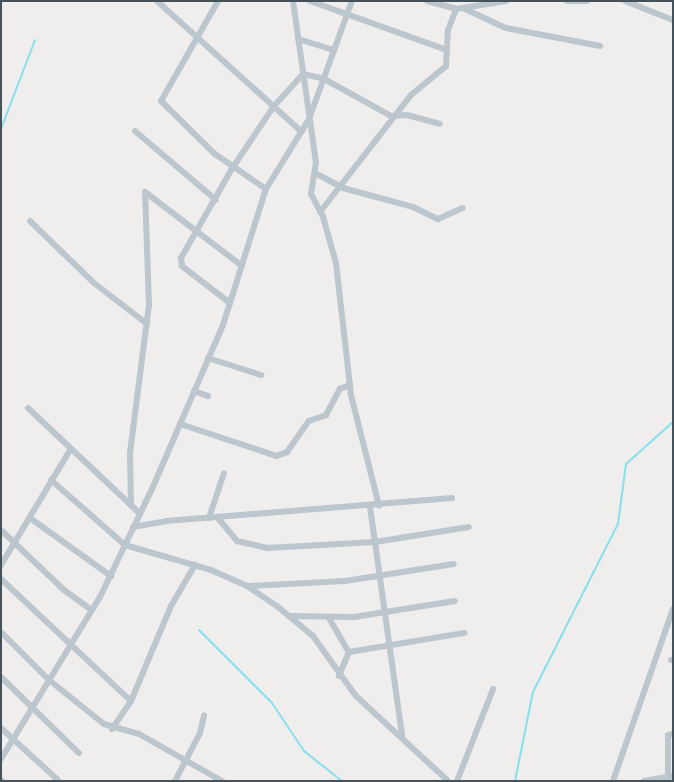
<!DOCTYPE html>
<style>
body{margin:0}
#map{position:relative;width:674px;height:782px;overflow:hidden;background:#f0eded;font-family:"Exo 2",sans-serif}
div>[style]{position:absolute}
.stream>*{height:2px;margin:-1px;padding:0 1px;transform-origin:1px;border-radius:1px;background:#86e0ec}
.minor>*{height:6px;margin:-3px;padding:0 3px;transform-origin:3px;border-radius:3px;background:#bbc6cd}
span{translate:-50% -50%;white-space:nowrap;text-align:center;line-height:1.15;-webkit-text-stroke:4px #fff;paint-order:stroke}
.frame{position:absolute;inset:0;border:2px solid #45525a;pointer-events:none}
</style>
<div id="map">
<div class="stream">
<i style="left:1px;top:129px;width:95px;rotate:-69.1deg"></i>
<i style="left:199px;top:630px;width:103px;rotate:45deg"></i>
<i style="left:272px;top:703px;width:58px;rotate:56.3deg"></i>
<i style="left:304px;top:751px;width:48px;rotate:38.3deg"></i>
<i style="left:515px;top:781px;width:91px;rotate:-78.6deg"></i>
<i style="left:533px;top:692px;width:188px;rotate:-63.2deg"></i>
<i style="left:618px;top:524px;width:61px;rotate:-82.4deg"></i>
<i style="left:626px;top:464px;width:63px;rotate:-41.8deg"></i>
</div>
<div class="minor">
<i style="left:157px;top:1px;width:195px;rotate:42.1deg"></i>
<i style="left:218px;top:1px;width:115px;rotate:119.7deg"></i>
<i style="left:161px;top:101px;width:76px;rotate:44.5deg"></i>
<i style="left:215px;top:154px;width:62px;rotate:34.5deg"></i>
<i style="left:293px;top:1px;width:163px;rotate:81.9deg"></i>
<i style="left:316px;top:162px;width:32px;rotate:99deg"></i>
<i style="left:311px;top:194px;width:26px;rotate:62deg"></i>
<i style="left:323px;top:217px;width:48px;rotate:74.2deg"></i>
<i style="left:336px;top:263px;width:133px;rotate:83.5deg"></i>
<i style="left:351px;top:395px;width:114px;rotate:75.8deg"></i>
<i style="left:310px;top:1px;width:145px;rotate:19.7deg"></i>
<i style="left:427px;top:1px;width:30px;rotate:15deg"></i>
<i style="left:456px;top:9px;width:51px;rotate:-9.1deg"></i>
<i style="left:567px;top:1px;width:20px"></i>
<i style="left:625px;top:1px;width:52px;rotate:21.6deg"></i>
<i style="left:465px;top:9px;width:45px;rotate:24.9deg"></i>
<i style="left:506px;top:28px;width:96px;rotate:10.8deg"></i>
<i style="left:298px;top:39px;width:38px;rotate:17deg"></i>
<i style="left:135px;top:131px;width:106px;rotate:40.4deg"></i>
<i style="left:315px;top:173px;width:32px;rotate:28deg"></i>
<i style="left:343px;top:188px;width:73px;rotate:15.2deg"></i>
<i style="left:413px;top:207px;width:28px;rotate:26deg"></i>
<i style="left:438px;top:219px;width:27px;rotate:-24deg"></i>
<i style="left:145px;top:192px;width:122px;rotate:37.3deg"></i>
<i style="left:320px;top:212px;width:148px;rotate:-52.1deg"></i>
<i style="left:411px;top:95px;width:45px;rotate:-39.6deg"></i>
<i style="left:446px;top:66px;width:36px;rotate:-87deg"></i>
<i style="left:448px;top:30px;width:22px;rotate:-69deg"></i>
<i style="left:30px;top:221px;width:89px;rotate:44.1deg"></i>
<i style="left:94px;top:283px;width:67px;rotate:37.7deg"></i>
<i style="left:230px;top:303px;width:61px;rotate:-142.4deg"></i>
<i style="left:182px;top:266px;width:8px;rotate:-97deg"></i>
<i style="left:181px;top:258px;width:105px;rotate:-60.3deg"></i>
<i style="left:233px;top:167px;width:73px;rotate:-56.1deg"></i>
<i style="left:274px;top:106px;width:43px;rotate:-47.8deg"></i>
<i style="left:303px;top:74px;width:22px;rotate:13deg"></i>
<i style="left:324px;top:79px;width:77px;rotate:28.9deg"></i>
<i style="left:391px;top:116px;width:16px;rotate:-4deg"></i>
<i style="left:407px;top:115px;width:34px;rotate:15deg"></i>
<i style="left:208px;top:358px;width:56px;rotate:17.8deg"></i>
<i style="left:194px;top:391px;width:15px;rotate:20deg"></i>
<i style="left:28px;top:408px;width:141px;rotate:43.3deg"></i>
<i style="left:180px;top:424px;width:102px;rotate:18.3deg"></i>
<i style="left:277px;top:456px;width:11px;rotate:-22deg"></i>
<i style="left:287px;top:452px;width:38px;rotate:-55deg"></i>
<i style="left:309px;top:421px;width:18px;rotate:-19deg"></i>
<i style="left:326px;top:415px;width:30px;rotate:-62deg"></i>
<i style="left:340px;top:389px;width:11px;rotate:-22deg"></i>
<i style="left:51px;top:480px;width:98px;rotate:41.3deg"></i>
<i style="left:125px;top:545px;width:90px;rotate:16.2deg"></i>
<i style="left:211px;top:570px;width:39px;rotate:24deg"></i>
<i style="left:247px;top:586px;width:36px;rotate:34deg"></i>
<i style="left:277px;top:606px;width:47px;rotate:39.8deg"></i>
<i style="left:313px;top:636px;width:74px;rotate:54.4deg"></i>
<i style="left:356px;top:696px;width:125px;rotate:42.7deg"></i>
<i style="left:370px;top:507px;width:231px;rotate:82deg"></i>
<i style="left:140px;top:514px;width:13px;rotate:-135deg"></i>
<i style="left:131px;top:505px;width:52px;rotate:-91.1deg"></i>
<i style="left:130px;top:453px;width:149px;rotate:-82.7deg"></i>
<i style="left:149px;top:305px;width:113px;rotate:-92deg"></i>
<i style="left:217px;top:517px;width:31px;rotate:50deg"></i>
<i style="left:237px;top:541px;width:31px;rotate:13deg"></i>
<i style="left:267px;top:548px;width:108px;rotate:-3.2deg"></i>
<i style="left:375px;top:542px;width:95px;rotate:-9.1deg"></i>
<i style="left:30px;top:518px;width:100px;rotate:35.6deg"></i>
<i style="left:209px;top:518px;width:47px;rotate:-71.6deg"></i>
<i style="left:133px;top:527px;width:34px;rotate:-10deg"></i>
<i style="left:166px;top:521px;width:287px;rotate:-4.6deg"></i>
<i style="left:1px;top:530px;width:87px;rotate:43.6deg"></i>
<i style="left:64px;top:590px;width:34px;rotate:36deg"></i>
<i style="left:1px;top:565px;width:134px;rotate:-59deg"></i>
<i style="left:1px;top:579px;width:178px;rotate:43.2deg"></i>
<i style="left:131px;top:701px;width:34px;rotate:124deg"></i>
<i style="left:247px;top:586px;width:98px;rotate:-2.9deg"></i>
<i style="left:345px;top:581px;width:110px;rotate:-8.9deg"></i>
<i style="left:289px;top:616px;width:65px;rotate:0.9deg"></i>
<i style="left:354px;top:617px;width:102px;rotate:-9deg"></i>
<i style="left:329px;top:618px;width:39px;rotate:60deg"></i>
<i style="left:349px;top:652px;width:26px;rotate:113deg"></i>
<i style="left:1px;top:632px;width:68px;rotate:45deg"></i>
<i style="left:49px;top:680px;width:70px;rotate:38.7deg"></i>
<i style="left:104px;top:724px;width:36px;rotate:16deg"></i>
<i style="left:139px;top:734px;width:95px;rotate:29.5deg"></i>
<i style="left:349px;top:652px;width:117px;rotate:-9.4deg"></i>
<i style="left:671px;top:660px;width:2px"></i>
<i style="left:1px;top:677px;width:109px;rotate:44.3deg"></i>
<i style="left:131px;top:701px;width:103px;rotate:-67.2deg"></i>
<i style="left:171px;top:606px;width:48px;rotate:-59.7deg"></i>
<i style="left:1px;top:728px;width:77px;rotate:42.4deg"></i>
<i style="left:1px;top:759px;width:190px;rotate:-58.6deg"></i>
<i style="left:100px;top:597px;width:120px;rotate:-64.3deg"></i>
<i style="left:152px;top:489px;width:179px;rotate:-66.6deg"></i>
<i style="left:223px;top:325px;width:143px;rotate:-72.5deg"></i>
<i style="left:266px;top:189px;width:82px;rotate:-58.4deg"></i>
<i style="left:309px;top:119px;width:126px;rotate:-70deg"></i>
<i style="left:1px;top:780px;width:1px;rotate:45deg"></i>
<i style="left:175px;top:781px;width:54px;rotate:-62.5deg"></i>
<i style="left:200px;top:733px;width:18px;rotate:-77deg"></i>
<i style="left:457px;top:781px;width:99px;rotate:-68.6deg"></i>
<i style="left:613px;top:781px;width:182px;rotate:-70.8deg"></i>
<i style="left:644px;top:781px;width:29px;rotate:-10deg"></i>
<i style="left:668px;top:781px;width:46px;rotate:-90deg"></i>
<i style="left:668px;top:735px;width:5px;rotate:-11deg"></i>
</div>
<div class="frame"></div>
</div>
